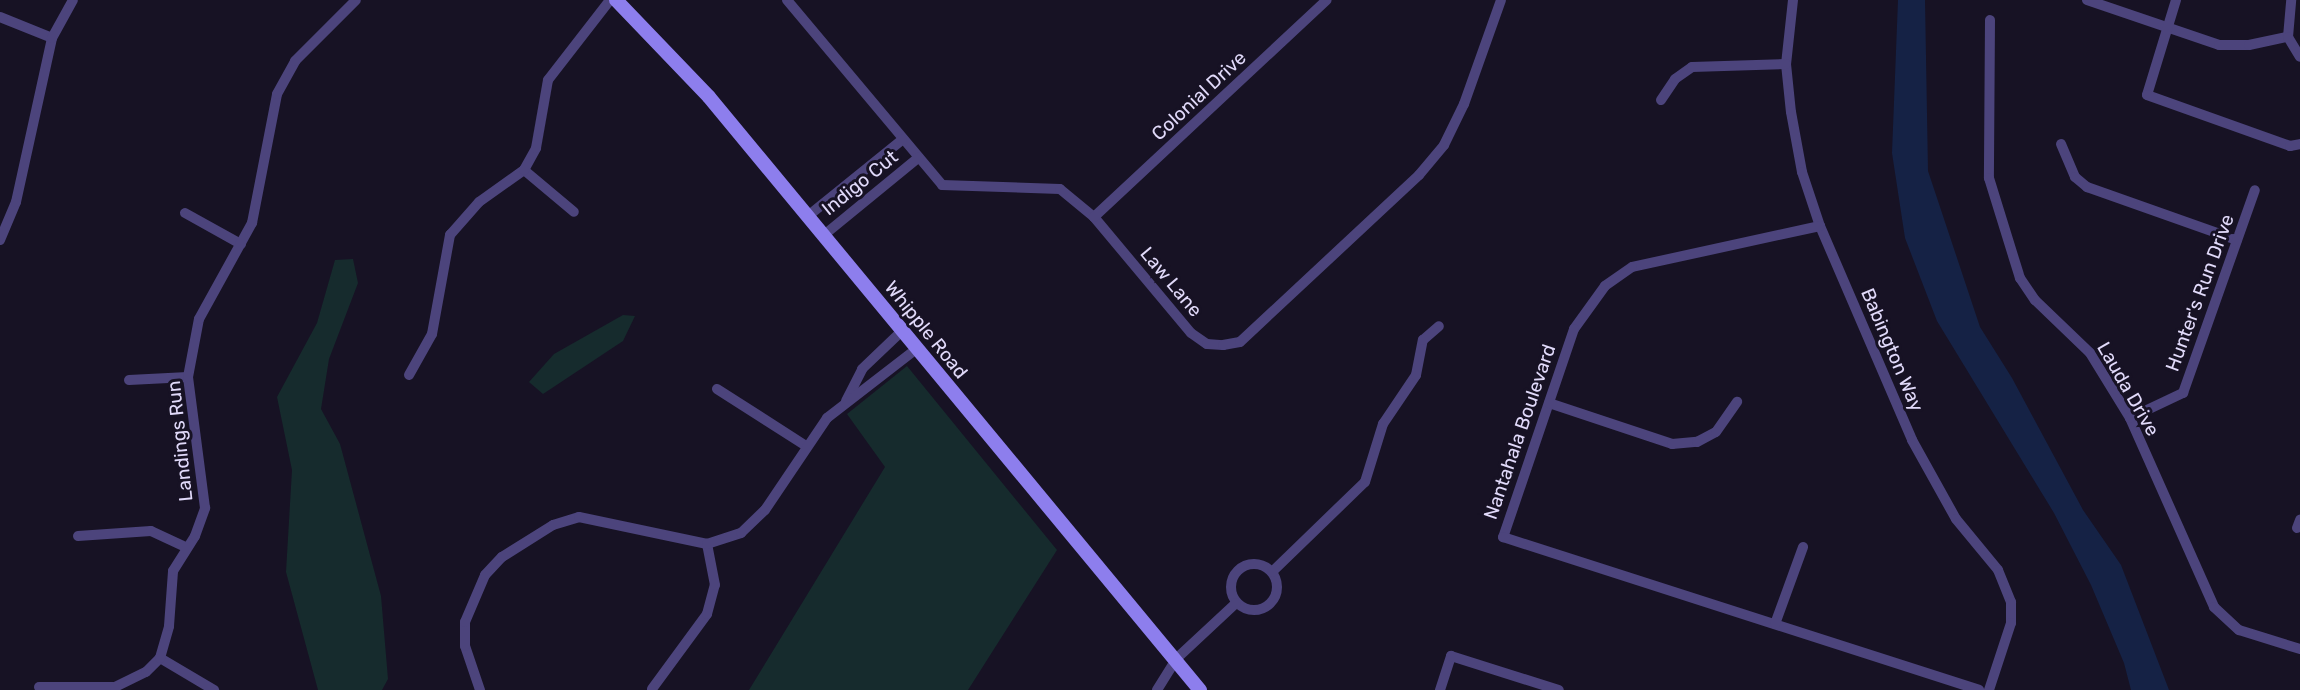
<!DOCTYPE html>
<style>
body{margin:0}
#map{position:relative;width:2300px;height:690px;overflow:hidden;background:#171224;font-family:Rubik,sans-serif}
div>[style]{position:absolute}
.green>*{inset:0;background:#162b2d}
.water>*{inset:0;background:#152245}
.minor>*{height:10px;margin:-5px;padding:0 5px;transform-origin:5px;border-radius:5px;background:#4c447c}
.minor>.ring{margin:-5px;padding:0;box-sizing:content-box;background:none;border:10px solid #4c447c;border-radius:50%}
.secondary>*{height:14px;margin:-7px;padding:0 7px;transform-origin:7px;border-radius:7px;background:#8d7eed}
span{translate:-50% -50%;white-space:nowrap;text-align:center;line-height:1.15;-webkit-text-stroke:6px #171224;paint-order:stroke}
.street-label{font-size:19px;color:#e1dafa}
</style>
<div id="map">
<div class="green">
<i style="clip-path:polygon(353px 259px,358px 283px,329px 359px,321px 409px,340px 444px,381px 596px,388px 679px,382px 690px,318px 690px,286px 572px,292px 470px,277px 397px,317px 323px,335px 260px)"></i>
<i style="clip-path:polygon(623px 315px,635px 316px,623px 341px,543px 394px,529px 382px,554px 354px)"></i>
<i style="clip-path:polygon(907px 366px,1057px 550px,968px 690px,749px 690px,885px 467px,847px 414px)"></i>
</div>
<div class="water">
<i style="clip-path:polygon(1898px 0,1925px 0,1928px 171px,1980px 327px,2012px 378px,2083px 510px,2121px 565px,2169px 690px,2131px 690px,2124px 663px,2091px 585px,2054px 513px,1937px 321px,1905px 238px,1892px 153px)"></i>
</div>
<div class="minor">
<i style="left:787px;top:0;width:241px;rotate:50deg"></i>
<i style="left:942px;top:185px;width:118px;rotate:1.9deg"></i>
<i style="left:1060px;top:189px;width:44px;rotate:39.5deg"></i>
<i style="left:1094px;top:217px;width:151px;rotate:50.1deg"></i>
<i style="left:1191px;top:333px;width:19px;rotate:35deg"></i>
<i style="left:1207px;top:344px;width:16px;rotate:4deg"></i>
<i style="left:1223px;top:345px;width:17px;rotate:-10deg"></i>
<i style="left:1240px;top:342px;width:245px;rotate:-43deg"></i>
<i style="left:1419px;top:175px;width:39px;rotate:-50deg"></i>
<i style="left:1444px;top:145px;width:46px;rotate:-64deg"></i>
<i style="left:1464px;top:104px;width:110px;rotate:-70.4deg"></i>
<i style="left:1793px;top:0;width:64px;rotate:96.2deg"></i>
<i style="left:1786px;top:64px;width:48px;rotate:84.1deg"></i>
<i style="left:1791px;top:112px;width:61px;rotate:79.6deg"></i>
<i style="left:1802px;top:172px;width:57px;rotate:71.6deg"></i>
<i style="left:1820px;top:226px;width:233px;rotate:66.7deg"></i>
<i style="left:1912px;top:440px;width:90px;rotate:60.9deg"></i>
<i style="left:1956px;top:519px;width:66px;rotate:50.5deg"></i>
<i style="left:1998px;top:570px;width:35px;rotate:68deg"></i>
<i style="left:2011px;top:602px;width:21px;rotate:90deg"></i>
<i style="left:2011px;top:623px;width:71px;rotate:108.2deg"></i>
<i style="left:2087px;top:0;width:139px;rotate:18.8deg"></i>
<i style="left:2219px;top:45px;width:30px"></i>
<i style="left:2249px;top:45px;width:40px;rotate:-12deg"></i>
<i style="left:2288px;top:37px;width:37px;rotate:-85deg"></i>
<i style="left:2176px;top:0;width:99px;rotate:107deg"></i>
<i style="left:2147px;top:95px;width:152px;rotate:19.6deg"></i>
<i style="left:2290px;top:146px;width:10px;rotate:-11deg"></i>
<i style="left:0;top:17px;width:56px;rotate:22deg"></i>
<i style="left:1990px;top:20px;width:158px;rotate:90.4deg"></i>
<i style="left:1989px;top:178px;width:105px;rotate:72.8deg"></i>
<i style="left:2020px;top:278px;width:27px;rotate:56deg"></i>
<i style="left:2035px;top:300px;width:76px;rotate:43.9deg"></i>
<i style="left:2090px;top:353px;width:76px;rotate:58.4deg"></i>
<i style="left:2130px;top:418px;width:207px;rotate:66deg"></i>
<i style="left:2214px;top:607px;width:34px;rotate:43deg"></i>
<i style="left:2239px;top:630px;width:64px;rotate:17.3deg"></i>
<i style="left:2288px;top:37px;width:23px;rotate:59deg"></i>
<i style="left:1661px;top:100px;width:25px;rotate:-56deg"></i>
<i style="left:1675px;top:79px;width:21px;rotate:-35deg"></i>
<i style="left:1692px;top:67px;width:94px;rotate:-1.8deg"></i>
<i style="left:2061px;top:144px;width:36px;rotate:67deg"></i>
<i style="left:2075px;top:177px;width:16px;rotate:40deg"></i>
<i style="left:2087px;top:187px;width:159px;rotate:19.5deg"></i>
<i style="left:524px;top:170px;width:65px;rotate:40deg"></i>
<i style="left:185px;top:213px;width:64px;rotate:29deg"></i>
<i style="left:808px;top:216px;width:121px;rotate:-39deg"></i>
<i style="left:1094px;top:217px;width:318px;rotate:-43deg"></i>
<i style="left:1820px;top:226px;width:192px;rotate:167.7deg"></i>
<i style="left:1632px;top:267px;width:33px;rotate:145deg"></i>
<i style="left:1605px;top:286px;width:53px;rotate:125.8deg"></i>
<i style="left:1574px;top:329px;width:220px;rotate:108.8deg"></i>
<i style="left:1503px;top:537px;width:500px;rotate:17.8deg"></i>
<i style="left:824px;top:235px;width:122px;rotate:-39.3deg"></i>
<i style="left:0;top:240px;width:41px;rotate:-67.2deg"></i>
<i style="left:16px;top:202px;width:168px;rotate:-77.6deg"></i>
<i style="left:52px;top:38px;width:43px;rotate:-61.1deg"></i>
<i style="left:409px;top:375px;width:47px;rotate:-60.7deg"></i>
<i style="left:432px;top:334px;width:101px;rotate:-79.7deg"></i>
<i style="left:450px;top:235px;width:44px;rotate:-48.7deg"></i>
<i style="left:479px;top:202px;width:55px;rotate:-35.4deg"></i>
<i style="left:524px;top:170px;width:25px;rotate:-61deg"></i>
<i style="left:536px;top:148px;width:69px;rotate:-80deg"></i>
<i style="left:548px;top:80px;width:101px;rotate:-52.2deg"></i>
<i style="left:129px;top:380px;width:59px;rotate:-2.9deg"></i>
<i style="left:717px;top:389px;width:106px;rotate:32.6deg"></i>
<i style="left:846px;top:401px;width:36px;rotate:-63deg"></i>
<i style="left:862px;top:369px;width:57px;rotate:-43.6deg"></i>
<i style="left:1549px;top:403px;width:130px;rotate:18.4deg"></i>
<i style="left:1672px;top:444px;width:25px;rotate:-5deg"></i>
<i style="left:1697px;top:442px;width:21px;rotate:-28deg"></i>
<i style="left:1716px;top:432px;width:37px;rotate:-55deg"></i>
<i style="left:2130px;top:418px;width:59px;rotate:-25.3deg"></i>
<i style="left:2183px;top:393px;width:215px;rotate:-70.5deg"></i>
<i style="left:2297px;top:528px;width:9px;rotate:-69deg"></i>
<i style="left:78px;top:536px;width:73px;rotate:-3.9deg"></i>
<i style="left:151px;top:531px;width:38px;rotate:25deg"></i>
<i class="ring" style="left:1231px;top:564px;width:36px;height:36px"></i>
<i style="left:1272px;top:572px;width:129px;rotate:-44.1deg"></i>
<i style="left:1365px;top:482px;width:61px;rotate:-72.8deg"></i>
<i style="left:1383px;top:424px;width:59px;rotate:-56deg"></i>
<i style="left:1416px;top:375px;width:36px;rotate:-79deg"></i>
<i style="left:1423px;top:340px;width:21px;rotate:-41deg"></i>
<i style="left:1775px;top:624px;width:82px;rotate:-70deg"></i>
<i style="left:160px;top:658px;width:63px;rotate:30.7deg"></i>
<i style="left:39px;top:687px;width:76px"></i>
<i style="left:115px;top:687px;width:34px;rotate:-26deg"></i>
<i style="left:146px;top:672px;width:20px;rotate:-45deg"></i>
<i style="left:160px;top:658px;width:33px;rotate:-74deg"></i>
<i style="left:169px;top:626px;width:55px;rotate:-85.8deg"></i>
<i style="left:173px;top:571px;width:41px;rotate:-57.8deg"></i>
<i style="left:195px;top:536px;width:30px;rotate:-70deg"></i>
<i style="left:205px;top:508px;width:132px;rotate:-97.4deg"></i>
<i style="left:188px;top:377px;width:59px;rotate:-79.3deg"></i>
<i style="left:199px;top:319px;width:110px;rotate:-61.1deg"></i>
<i style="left:252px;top:223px;width:131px;rotate:-79deg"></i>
<i style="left:277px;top:94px;width:38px;rotate:-61deg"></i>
<i style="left:295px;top:61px;width:86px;rotate:-45deg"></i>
<i style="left:652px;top:689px;width:93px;rotate:-53.7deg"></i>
<i style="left:707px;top:614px;width:30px;rotate:-75deg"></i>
<i style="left:715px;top:585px;width:42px;rotate:-101deg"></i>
<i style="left:480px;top:690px;width:46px;rotate:-108.8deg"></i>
<i style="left:465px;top:646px;width:24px;rotate:-90deg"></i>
<i style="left:465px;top:622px;width:51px;rotate:-66.9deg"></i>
<i style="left:485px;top:575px;width:25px;rotate:-47deg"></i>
<i style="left:502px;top:557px;width:60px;rotate:-32.1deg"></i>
<i style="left:553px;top:525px;width:27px;rotate:-17deg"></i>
<i style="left:579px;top:517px;width:131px;rotate:11.9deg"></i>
<i style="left:707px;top:544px;width:36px;rotate:-18deg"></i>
<i style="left:741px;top:533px;width:33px;rotate:-44deg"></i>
<i style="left:765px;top:510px;width:111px;rotate:-56deg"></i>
<i style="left:827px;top:418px;width:111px;rotate:-37.7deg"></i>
<i style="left:1157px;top:690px;width:36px;rotate:-58deg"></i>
<i style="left:1176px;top:659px;width:82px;rotate:-43deg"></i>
<i style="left:1440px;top:690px;width:36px;rotate:-72deg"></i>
<i style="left:1451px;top:656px;width:113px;rotate:17.5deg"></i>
</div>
<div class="secondary">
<i style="left:616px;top:0;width:134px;rotate:46.2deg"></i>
<i style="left:709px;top:97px;width:770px;rotate:50.38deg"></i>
</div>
<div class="street-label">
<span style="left:1199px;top:96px;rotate:-43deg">Colonial Drive</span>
<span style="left:860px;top:183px;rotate:-39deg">Indigo Cut</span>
<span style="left:1171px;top:282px;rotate:50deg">Law Lane</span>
<span style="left:2200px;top:293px;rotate:-70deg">Hunter's Run Drive</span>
<span style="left:926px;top:330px;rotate:51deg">Whipple Road</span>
<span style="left:1892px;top:350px;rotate:67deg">Babington Way</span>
<span style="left:2128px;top:389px;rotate:60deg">Lauda Drive</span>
<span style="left:1520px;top:432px;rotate:-71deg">Nantahala Boulevard</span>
<span style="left:180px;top:441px;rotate:-96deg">Landings Run</span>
</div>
</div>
